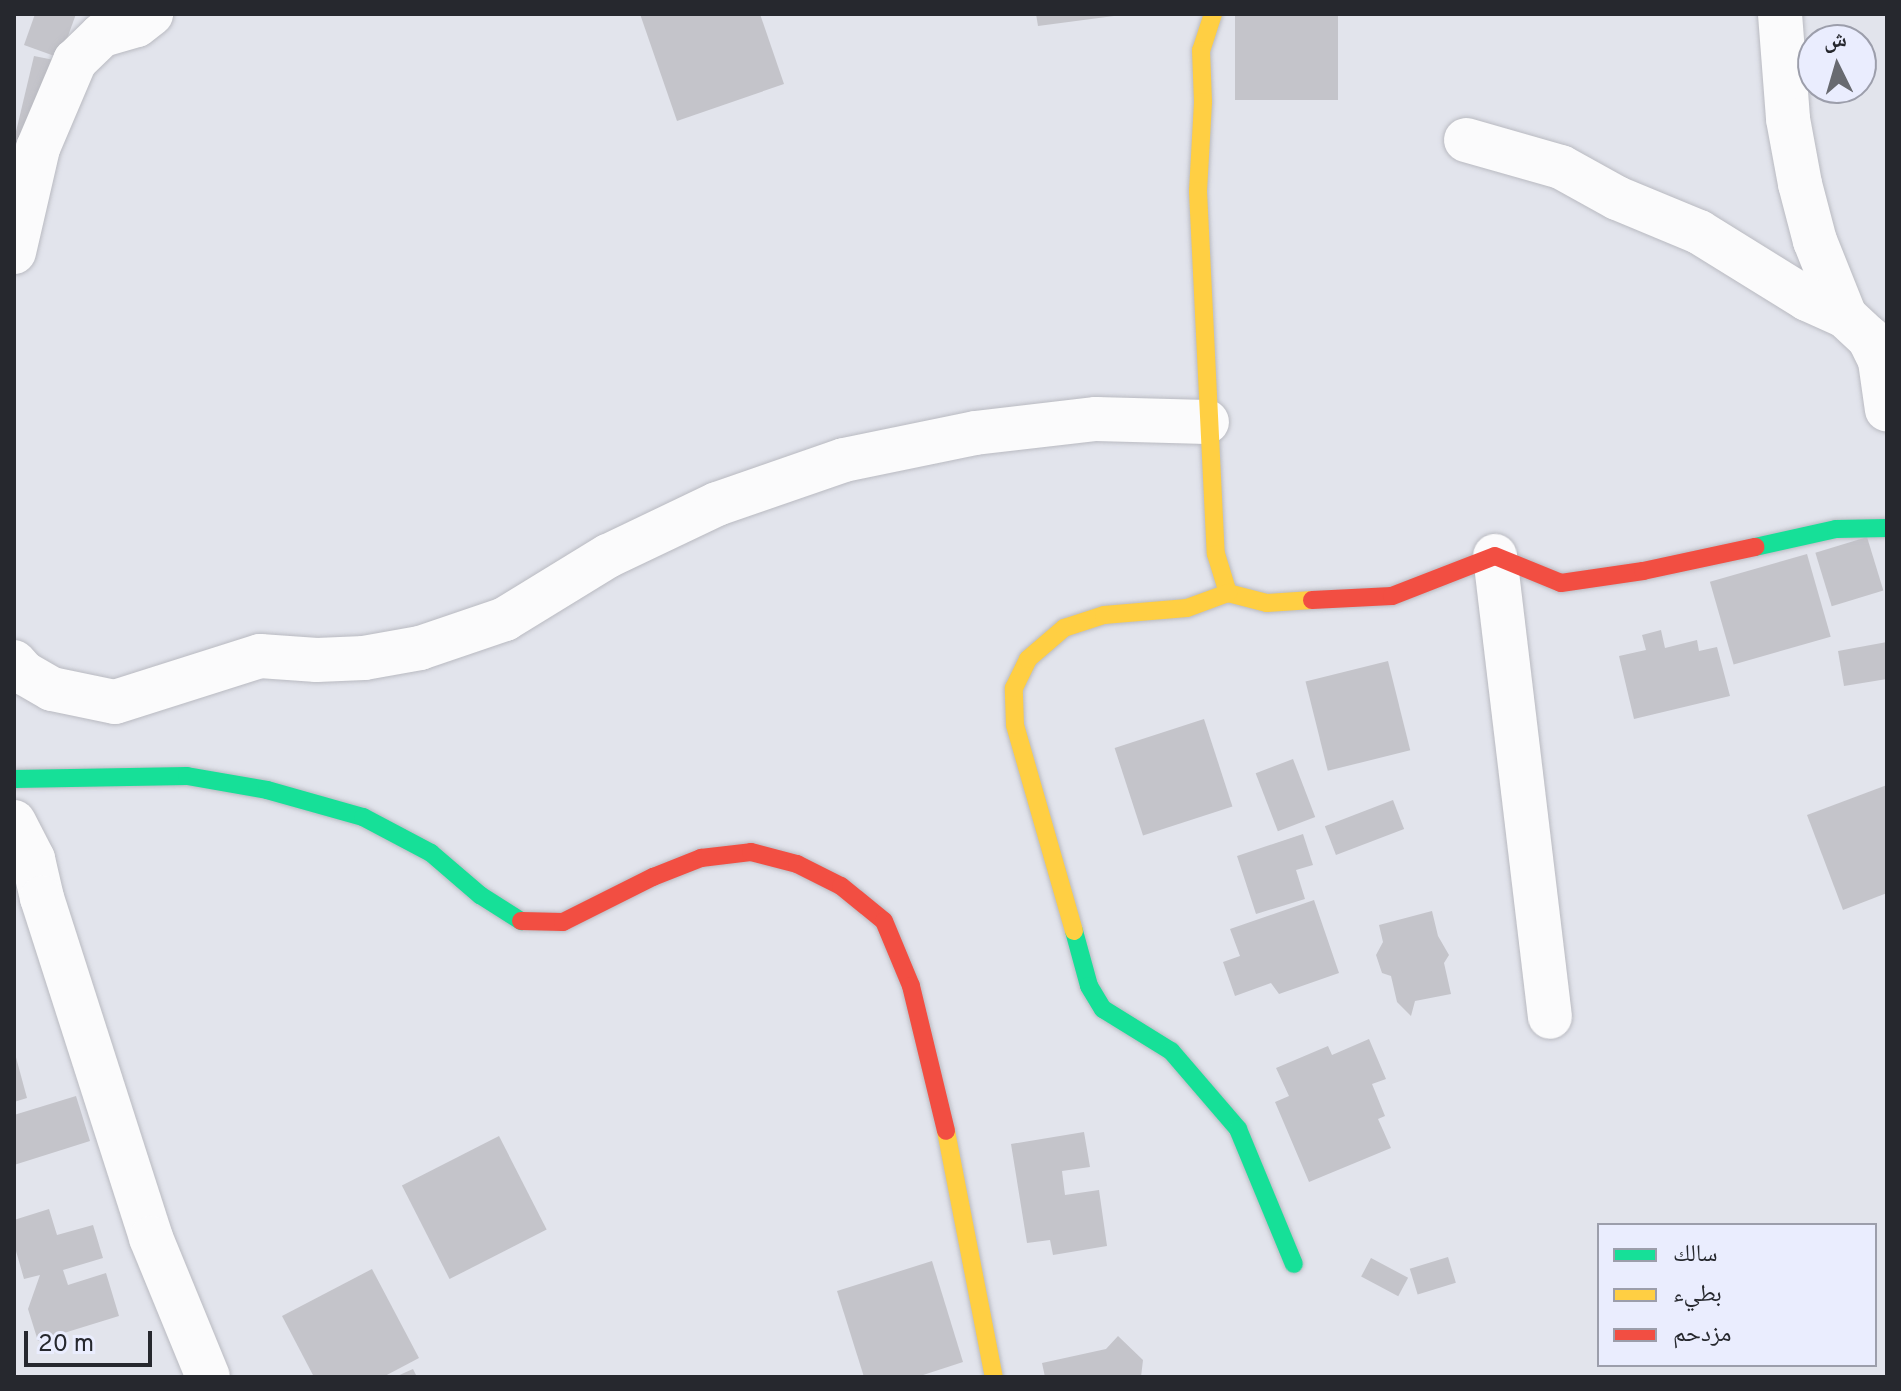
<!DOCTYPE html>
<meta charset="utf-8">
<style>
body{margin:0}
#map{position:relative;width:1901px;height:1391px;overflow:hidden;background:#e2e4ec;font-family:Overpass,"Noto Naskh Arabic",sans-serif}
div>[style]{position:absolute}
.building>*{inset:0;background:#c4c4ca;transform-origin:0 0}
.roads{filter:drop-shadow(0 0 2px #b9bac1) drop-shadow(0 0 2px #b9bac1)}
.street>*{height:44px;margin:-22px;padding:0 22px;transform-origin:22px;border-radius:22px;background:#fbfbfc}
.fast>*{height:18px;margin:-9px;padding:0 9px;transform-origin:9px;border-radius:9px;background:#16e098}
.slow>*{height:18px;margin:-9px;padding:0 9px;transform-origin:9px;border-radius:9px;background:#ffcf43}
.jam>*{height:18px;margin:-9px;padding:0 9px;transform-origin:9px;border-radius:9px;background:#f24e42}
span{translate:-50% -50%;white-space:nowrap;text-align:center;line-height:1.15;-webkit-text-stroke:6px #eaedfe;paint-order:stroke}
.frame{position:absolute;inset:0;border:16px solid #26282e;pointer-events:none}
.legend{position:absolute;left:1597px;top:1223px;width:280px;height:144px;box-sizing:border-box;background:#eaedfe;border:2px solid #9c9eab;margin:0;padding:10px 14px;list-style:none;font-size:24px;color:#26282e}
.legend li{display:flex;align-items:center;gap:16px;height:40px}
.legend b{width:40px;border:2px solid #9c9eab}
.north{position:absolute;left:1797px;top:24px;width:80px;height:80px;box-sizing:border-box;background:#eaedfe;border:2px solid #9c9eab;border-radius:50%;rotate:355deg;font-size:22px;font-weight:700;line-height:32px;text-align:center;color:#26282e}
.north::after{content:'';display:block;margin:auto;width:28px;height:36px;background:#686a70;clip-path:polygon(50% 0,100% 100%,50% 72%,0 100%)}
.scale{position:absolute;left:24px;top:1331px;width:128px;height:36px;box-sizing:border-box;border:4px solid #26282e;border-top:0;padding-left:10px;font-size:24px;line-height:28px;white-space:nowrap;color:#26282e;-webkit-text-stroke:6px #eaedfe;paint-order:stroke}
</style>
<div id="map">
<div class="building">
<i style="clip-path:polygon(35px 14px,76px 14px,60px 58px,24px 45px)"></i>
<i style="clip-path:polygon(640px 14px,760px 14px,784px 84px,677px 121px)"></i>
<i style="clip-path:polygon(1036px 14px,1113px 14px,1114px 16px,1038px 26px)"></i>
<i style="left:1235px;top:14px;width:103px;height:86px"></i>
<i style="clip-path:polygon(34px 56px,64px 62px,14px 162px,14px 140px)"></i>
<i style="left:1867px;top:537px;width:56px;height:54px;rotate:73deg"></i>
<i style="left:1807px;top:554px;width:86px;height:101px;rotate:74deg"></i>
<i style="clip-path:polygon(1661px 630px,1665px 648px,1697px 640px,1699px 651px,1717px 647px,1730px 696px,1634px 719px,1619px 656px,1646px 650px,1642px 635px)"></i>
<i style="clip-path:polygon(1887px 642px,1887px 679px,1844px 686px,1838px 651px)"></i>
<i style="left:1388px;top:661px;width:92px;height:85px;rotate:76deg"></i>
<i style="left:1204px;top:719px;width:92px;height:94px;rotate:72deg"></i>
<i style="left:1293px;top:759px;width:62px;height:40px;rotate:69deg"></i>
<i style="clip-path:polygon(1887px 785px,1887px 893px,1843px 910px,1807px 815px)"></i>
<i style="left:1393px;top:800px;width:31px;height:73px;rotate:69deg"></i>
<i style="clip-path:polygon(1303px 834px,1313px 865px,1296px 870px,1305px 899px,1256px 914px,1237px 856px)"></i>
<i style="clip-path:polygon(1314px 900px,1339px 973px,1279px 994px,1271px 983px,1235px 996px,1223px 962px,1240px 956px,1230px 929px)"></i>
<i style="clip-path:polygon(1432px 911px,1438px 936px,1449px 955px,1444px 963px,1451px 994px,1415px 1001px,1411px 1016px,1397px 1002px,1391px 976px,1382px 973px,1376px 955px,1383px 942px,1379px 925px)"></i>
<i style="clip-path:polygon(1369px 1039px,1386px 1079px,1372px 1084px,1385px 1116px,1378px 1119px,1391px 1148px,1309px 1182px,1275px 1102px,1289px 1096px,1276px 1068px,1328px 1046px,1332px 1055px)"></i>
<i style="clip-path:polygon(14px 1050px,27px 1098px,14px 1102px)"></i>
<i style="clip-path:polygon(76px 1096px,90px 1141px,14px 1165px,14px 1115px)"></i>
<i style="clip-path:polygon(1084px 1132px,1090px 1167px,1062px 1171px,1065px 1195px,1099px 1190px,1107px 1246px,1053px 1255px,1050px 1240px,1027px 1243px,1011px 1144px)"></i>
<i style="left:499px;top:1136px;width:105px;height:109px;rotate:63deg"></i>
<i style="clip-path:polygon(49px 1209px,57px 1235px,93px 1225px,103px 1258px,63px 1270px,68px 1285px,106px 1273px,119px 1316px,38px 1341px,28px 1309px,40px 1275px,24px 1279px,14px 1244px,14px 1220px)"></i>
<i style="left:1448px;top:1257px;width:27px;height:40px;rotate:73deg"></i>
<i style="left:1371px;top:1258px;width:42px;height:21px;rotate:28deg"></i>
<i style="clip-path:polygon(932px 1261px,963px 1362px,917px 1377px,864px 1377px,837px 1291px)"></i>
<i style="clip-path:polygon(372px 1269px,419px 1358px,383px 1377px,314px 1377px,282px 1316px)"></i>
<i style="clip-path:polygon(1118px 1336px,1143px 1360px,1141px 1377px,1045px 1377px,1042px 1363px,1106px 1349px)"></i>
<i style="clip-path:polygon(413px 1369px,417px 1377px,395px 1377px)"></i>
</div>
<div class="roads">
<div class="street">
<i style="left:1780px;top:14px;width:105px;rotate:85.6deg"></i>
<i style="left:1788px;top:119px;width:66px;rotate:79.5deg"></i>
<i style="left:1800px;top:184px;width:59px;rotate:75.3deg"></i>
<i style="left:1815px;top:241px;width:81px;rotate:68.2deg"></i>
<i style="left:1466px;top:140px;width:99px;rotate:15.9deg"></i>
<i style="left:1561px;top:167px;width:64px;rotate:29deg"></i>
<i style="left:1617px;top:198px;width:89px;rotate:22.5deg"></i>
<i style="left:1699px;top:232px;width:127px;rotate:31.8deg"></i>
<i style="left:1807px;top:299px;width:42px;rotate:24.1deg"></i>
<i style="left:1845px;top:316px;width:33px;rotate:43deg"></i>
<i style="left:1869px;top:338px;width:25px;rotate:64deg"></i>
<i style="left:1880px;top:361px;width:49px;rotate:81.9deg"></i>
<i style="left:14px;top:252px;width:107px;rotate:-77deg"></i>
<i style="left:38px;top:148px;width:95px;rotate:-67deg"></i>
<i style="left:75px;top:61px;width:37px;rotate:-44deg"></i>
<i style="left:102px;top:35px;width:36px;rotate:-16deg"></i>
<i style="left:137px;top:25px;width:18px;rotate:-38deg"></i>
<i style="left:1495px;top:556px;width:464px;rotate:83.2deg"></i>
<i style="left:14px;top:662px;width:15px;rotate:48deg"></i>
<i style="left:24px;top:673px;width:32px;rotate:30deg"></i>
<i style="left:52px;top:689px;width:64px;rotate:11.7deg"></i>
<i style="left:115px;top:702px;width:152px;rotate:-17.6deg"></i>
<i style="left:260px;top:656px;width:57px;rotate:4deg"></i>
<i style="left:317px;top:660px;width:47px;rotate:-2.4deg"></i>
<i style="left:364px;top:658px;width:57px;rotate:-10.1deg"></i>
<i style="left:420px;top:648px;width:90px;rotate:-18.8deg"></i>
<i style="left:505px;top:619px;width:121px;rotate:-31.5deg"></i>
<i style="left:608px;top:556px;width:121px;rotate:-25.5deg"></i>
<i style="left:717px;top:504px;width:134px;rotate:-19.1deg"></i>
<i style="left:844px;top:460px;width:134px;rotate:-11.6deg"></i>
<i style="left:975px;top:433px;width:122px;rotate:-6.6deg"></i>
<i style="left:1096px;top:419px;width:111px;rotate:1.5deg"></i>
<i style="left:14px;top:822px;width:42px;rotate:62.8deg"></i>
<i style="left:33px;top:859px;width:40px;rotate:77deg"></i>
<i style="left:42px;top:898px;width:357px;rotate:72.2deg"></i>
<i style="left:151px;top:1238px;width:150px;rotate:67.7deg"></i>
</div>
<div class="fast">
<i style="left:1755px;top:547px;width:83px;rotate:-12.5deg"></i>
<i style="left:1836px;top:529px;width:51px;rotate:-1.1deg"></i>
<i style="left:14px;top:779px;width:173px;rotate:-1deg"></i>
<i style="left:187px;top:776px;width:81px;rotate:9.9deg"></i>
<i style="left:267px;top:790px;width:100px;rotate:15.7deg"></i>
<i style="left:363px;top:817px;width:77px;rotate:27.9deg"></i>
<i style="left:431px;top:853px;width:65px;rotate:40.6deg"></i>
<i style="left:480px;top:895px;width:49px;rotate:32.4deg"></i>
<i style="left:1074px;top:931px;width:57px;rotate:74.7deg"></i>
<i style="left:1089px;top:986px;width:27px;rotate:59deg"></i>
<i style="left:1103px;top:1009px;width:80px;rotate:31.7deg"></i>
<i style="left:1171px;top:1051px;width:103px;rotate:49.3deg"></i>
<i style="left:1238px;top:1129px;width:146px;rotate:67.5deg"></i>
</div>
<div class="slow">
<i style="left:1213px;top:14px;width:38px;rotate:108deg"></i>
<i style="left:1201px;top:50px;width:52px;rotate:87.8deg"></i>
<i style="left:1203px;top:102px;width:89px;rotate:93.2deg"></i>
<i style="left:1198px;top:191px;width:363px;rotate:87.2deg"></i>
<i style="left:1216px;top:554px;width:41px;rotate:72.9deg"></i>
<i style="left:1228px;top:593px;width:40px;rotate:14.4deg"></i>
<i style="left:1267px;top:603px;width:45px;rotate:-3.8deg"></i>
<i style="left:1074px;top:931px;width:214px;rotate:-106deg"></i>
<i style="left:1015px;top:725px;width:37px;rotate:-92deg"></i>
<i style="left:1014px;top:688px;width:32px;rotate:-64deg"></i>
<i style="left:1028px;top:659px;width:48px;rotate:-40.7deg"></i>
<i style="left:1064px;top:628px;width:42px;rotate:-18deg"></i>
<i style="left:1104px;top:615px;width:83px;rotate:-4.8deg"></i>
<i style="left:1187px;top:608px;width:44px;rotate:-20.1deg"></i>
<i style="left:946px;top:1131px;width:251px;rotate:79deg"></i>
</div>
<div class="jam">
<i style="left:1312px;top:600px;width:80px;rotate:-2.9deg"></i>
<i style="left:1392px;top:596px;width:110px;rotate:-21.2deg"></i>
<i style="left:1495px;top:556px;width:71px;rotate:22.2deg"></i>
<i style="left:1561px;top:583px;width:83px;rotate:-8.3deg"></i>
<i style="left:1643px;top:571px;width:115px;rotate:-12.1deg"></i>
<i style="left:521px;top:921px;width:42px;rotate:1.4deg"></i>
<i style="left:563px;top:922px;width:101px;rotate:-26.6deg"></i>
<i style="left:653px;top:877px;width:52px;rotate:-21.6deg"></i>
<i style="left:701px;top:858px;width:50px;rotate:-6.8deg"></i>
<i style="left:751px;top:852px;width:48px;rotate:14.6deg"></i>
<i style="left:797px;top:864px;width:49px;rotate:26.6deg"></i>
<i style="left:841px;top:886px;width:55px;rotate:39.1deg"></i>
<i style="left:884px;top:921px;width:70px;rotate:67.4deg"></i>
<i style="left:911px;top:986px;width:149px;rotate:76.4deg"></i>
</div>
</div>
<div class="frame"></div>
<ul class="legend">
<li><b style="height:10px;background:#16e098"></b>سالك</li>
<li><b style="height:10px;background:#ffcf43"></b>بطيء</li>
<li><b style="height:10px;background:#f24e42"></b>مزدحم</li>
</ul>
<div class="north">ش</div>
<div class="scale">20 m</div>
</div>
